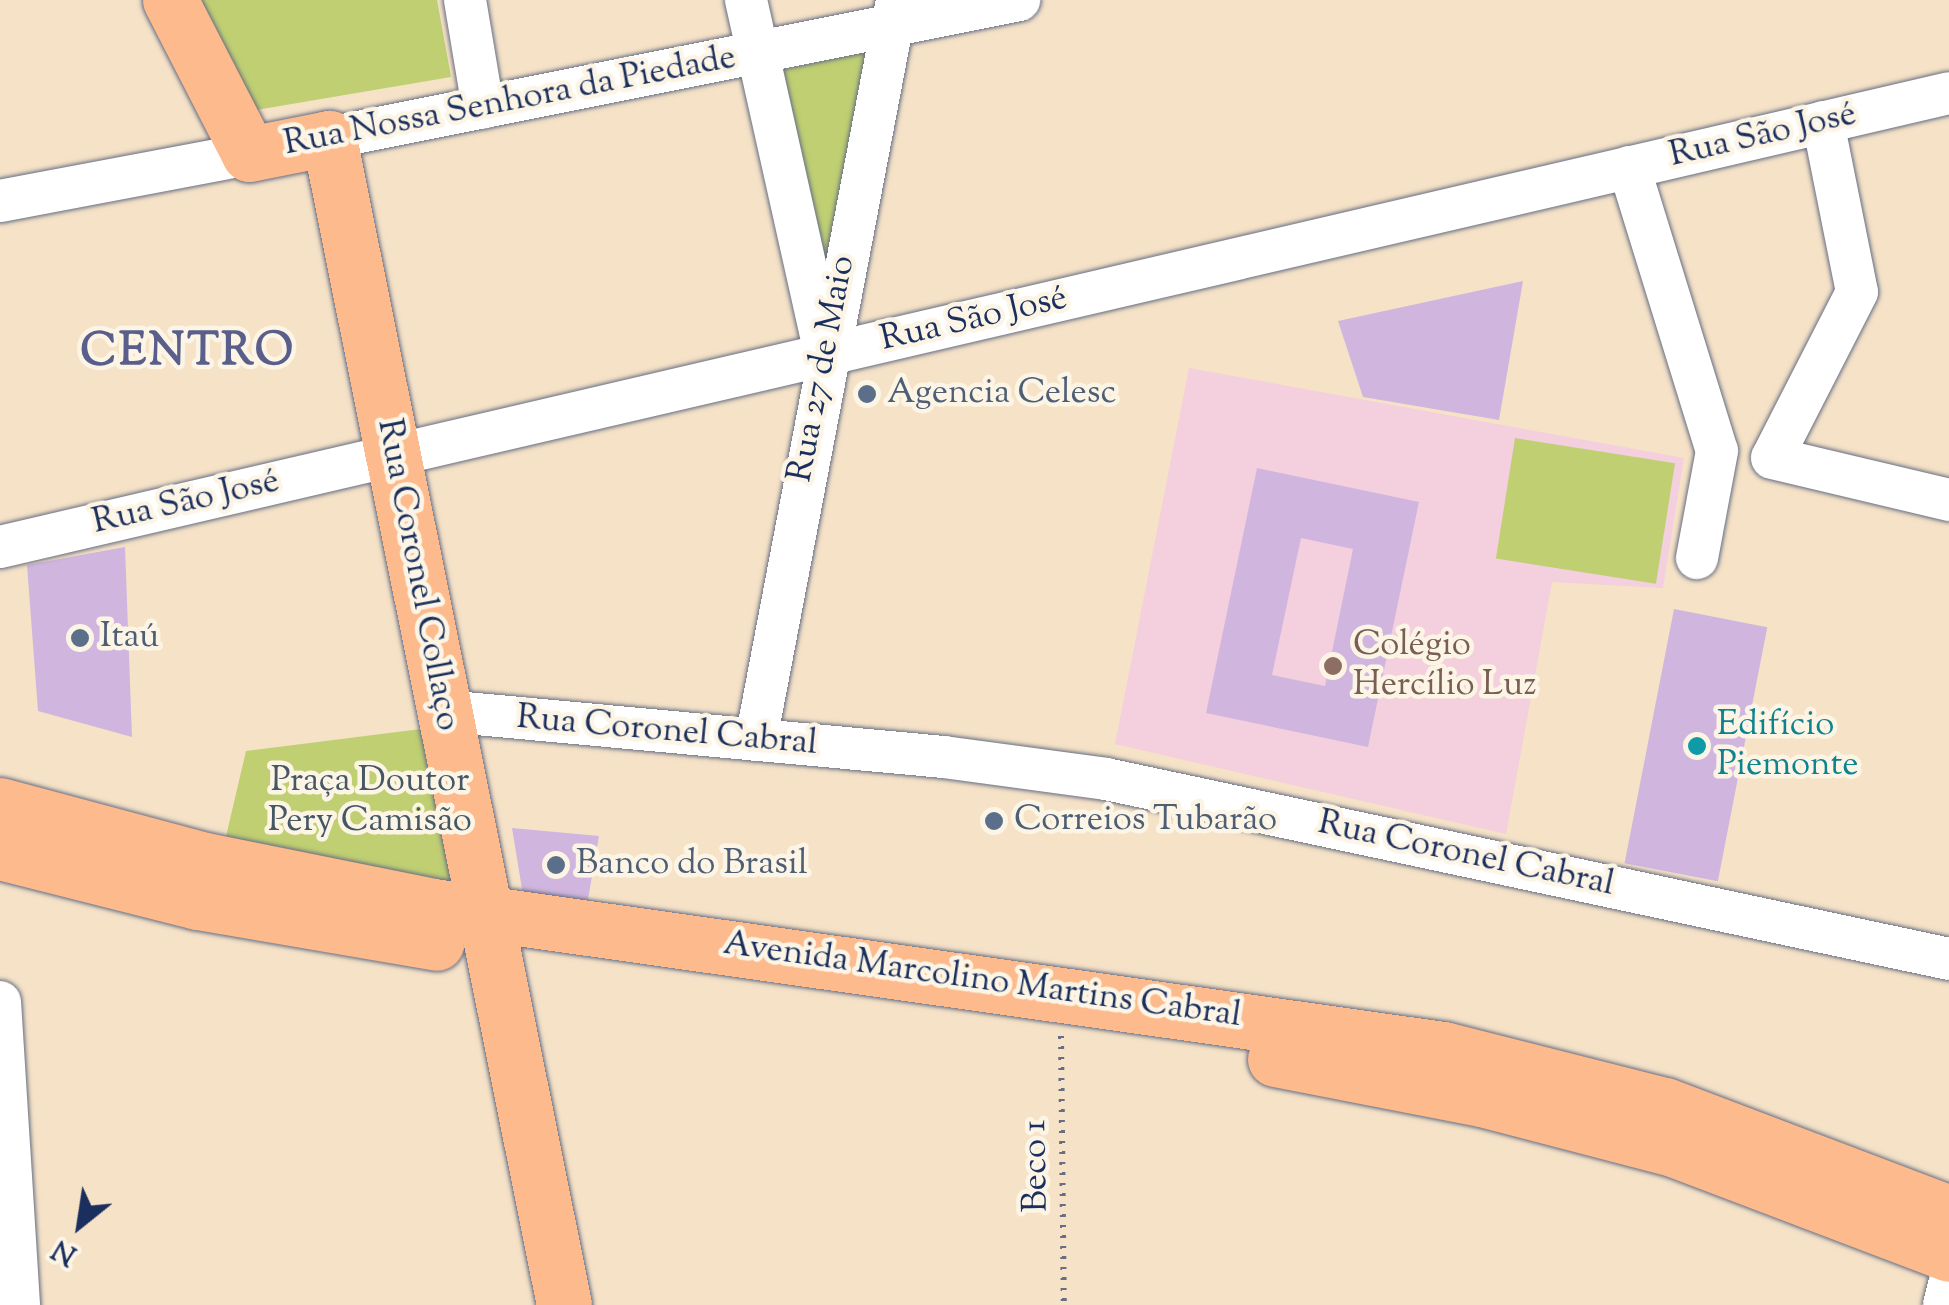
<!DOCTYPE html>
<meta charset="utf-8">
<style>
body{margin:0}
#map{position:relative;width:1949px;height:1305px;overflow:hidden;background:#f5e2c7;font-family:"Sorts Mill Goudy",serif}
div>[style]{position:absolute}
.built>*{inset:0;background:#f4cfde}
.green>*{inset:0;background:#bfcf72;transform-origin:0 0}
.building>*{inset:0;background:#d0b6df;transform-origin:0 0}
.path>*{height:6px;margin-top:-3px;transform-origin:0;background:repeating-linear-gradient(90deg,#676e83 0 2.5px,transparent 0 10.5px)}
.roads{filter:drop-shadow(0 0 2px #676e83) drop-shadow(0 0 2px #676e83)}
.minor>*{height:42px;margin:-21px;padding:0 21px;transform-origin:21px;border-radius:21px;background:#fff}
.major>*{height:55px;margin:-27.5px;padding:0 27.5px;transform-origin:27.5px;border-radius:27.5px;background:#fcba8d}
.dots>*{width:28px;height:28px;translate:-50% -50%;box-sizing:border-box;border:5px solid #fcf5e5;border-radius:50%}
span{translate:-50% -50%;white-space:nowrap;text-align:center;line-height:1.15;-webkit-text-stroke:9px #fcf5e5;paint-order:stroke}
.street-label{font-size:35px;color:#1b2f5e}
.service-label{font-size:35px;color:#4e5e75}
.left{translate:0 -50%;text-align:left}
.education-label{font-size:35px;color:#785e54}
.culture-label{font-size:35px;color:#0d838f}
.park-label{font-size:35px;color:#445763}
.district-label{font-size:45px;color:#5a5e8b;font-weight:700;letter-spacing:2.5px}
.north{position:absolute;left:30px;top:1175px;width:100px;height:100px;-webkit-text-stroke:8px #fcf5e5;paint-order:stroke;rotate:210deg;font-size:28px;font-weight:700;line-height:40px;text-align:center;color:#1b2f5e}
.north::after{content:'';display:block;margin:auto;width:35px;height:45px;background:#1b2f5e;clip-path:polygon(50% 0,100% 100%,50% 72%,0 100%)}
</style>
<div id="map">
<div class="built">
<i style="clip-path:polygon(1189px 368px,1684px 458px,1663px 588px,1552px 582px,1506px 834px,1115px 744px)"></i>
</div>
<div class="green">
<i style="clip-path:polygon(201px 0,437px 0,451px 77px,256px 110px)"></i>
<i style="clip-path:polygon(866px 52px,824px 289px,777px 71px)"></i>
<i style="left:1515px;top:438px;width:162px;height:122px;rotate:9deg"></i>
<i style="clip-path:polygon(421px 729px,459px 885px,224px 845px,246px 751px)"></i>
</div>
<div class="building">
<i style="clip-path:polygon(1523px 281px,1499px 420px,1363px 397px,1338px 321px)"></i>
<i style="clip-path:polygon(evenodd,1257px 468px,1419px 502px,1368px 747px,1206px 713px,1257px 468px,1301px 538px,1353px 549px,1325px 686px,1272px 675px,1301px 538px)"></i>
<i style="clip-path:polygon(125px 547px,132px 737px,38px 711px,27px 565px)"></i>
<i style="left:1674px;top:609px;width:95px;height:259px;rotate:11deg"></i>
<i style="clip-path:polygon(512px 828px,599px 836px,587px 905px,523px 895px)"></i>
</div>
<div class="path">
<i style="left:1061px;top:1036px;width:269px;rotate:89.4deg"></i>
</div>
<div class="roads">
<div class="minor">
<i style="left:465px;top:0;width:109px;rotate:80.5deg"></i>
<i style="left:746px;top:0;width:344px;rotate:77.4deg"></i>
<i style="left:1823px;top:122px;width:173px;rotate:78.7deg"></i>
<i style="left:1857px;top:292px;width:186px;rotate:117.1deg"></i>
<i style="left:1772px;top:458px;width:182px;rotate:13.3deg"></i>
<i style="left:329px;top:138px;width:704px;rotate:-11.31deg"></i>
<i style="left:1629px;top:167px;width:297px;rotate:72.8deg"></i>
<i style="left:1717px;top:451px;width:109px;rotate:100.6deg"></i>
<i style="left:0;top:201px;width:253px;rotate:-10.7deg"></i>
<i style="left:0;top:547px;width:2001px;rotate:-13.11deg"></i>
<i style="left:444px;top:711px;width:502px;rotate:5.26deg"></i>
<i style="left:944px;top:757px;width:163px;rotate:7.7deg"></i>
<i style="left:1106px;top:779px;width:862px;rotate:12.05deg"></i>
<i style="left:756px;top:740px;width:753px;rotate:-79.21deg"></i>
<i style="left:0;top:1002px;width:304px;rotate:86.4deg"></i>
<i style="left:1944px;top:1305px;width:21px;rotate:-76deg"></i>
</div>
<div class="major">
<i style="left:170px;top:0;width:173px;rotate:62.8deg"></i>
<i style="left:249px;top:154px;width:82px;rotate:-11.3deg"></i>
<i style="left:329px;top:138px;width:1190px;rotate:78.61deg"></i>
<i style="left:0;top:805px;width:212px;rotate:15deg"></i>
<i style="left:205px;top:860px;width:233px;rotate:11.4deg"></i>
<i style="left:433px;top:906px;width:1020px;rotate:8.06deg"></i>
<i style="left:1443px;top:1049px;width:229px;rotate:14.2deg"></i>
<i style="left:1665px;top:1105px;width:304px;rotate:20.8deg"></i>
<i style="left:0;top:852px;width:204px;rotate:14.2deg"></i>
<i style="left:198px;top:902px;width:242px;rotate:9.7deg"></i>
<i style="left:1275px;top:1059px;width:210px;rotate:11deg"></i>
<i style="left:1481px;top:1099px;width:198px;rotate:14.6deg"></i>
<i style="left:1673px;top:1149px;width:295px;rotate:20.8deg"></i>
</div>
</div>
<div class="dots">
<i style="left:867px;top:394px;background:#5c6f8a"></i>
<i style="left:80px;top:638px;background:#5c6f8a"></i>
<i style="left:1333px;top:666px;background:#8d6e63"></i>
<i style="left:1697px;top:746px;background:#0f9aa8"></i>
<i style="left:994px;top:821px;background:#5c6f8a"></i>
<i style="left:556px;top:865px;background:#5c6f8a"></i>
</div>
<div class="street-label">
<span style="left:510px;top:102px;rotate:-11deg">Rua Nossa Senhora da Piedade</span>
<span style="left:1763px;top:136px;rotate:-13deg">Rua São José</span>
<span style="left:974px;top:320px;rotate:-13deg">Rua São José</span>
<span style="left:823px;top:369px;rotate:-79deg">Rua 27 de Maio</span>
<span style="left:186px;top:503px;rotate:-13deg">Rua São José</span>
<span style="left:417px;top:575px;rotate:79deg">Rua Coronel Collaço</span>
<span style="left:667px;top:732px;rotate:5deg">Rua Coronel Cabral</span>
<span style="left:1466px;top:855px;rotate:12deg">Rua Coronel Cabral</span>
<span style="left:982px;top:981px;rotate:8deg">Avenida Marcolino Martins Cabral</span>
<span style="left:1037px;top:1166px;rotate:-91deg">Beco 1</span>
</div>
<div class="service-label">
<span class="left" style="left:887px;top:394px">Agencia Celesc</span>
<span class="left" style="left:100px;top:638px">Itaú</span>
<span class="left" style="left:1014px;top:821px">Correios Tubarão</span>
<span class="left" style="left:576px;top:865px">Banco do Brasil</span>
</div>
<div class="education-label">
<span class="left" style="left:1353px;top:666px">Colégio<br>Hercílio Luz</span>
</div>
<div class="culture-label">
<span class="left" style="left:1717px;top:746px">Edifício<br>Piemonte</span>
</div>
<div class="park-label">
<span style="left:370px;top:802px">Praça Doutor<br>Pery Camisão</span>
</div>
<div class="district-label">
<span style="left:188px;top:354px">CENTRO</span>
</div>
<div class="north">N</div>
</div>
